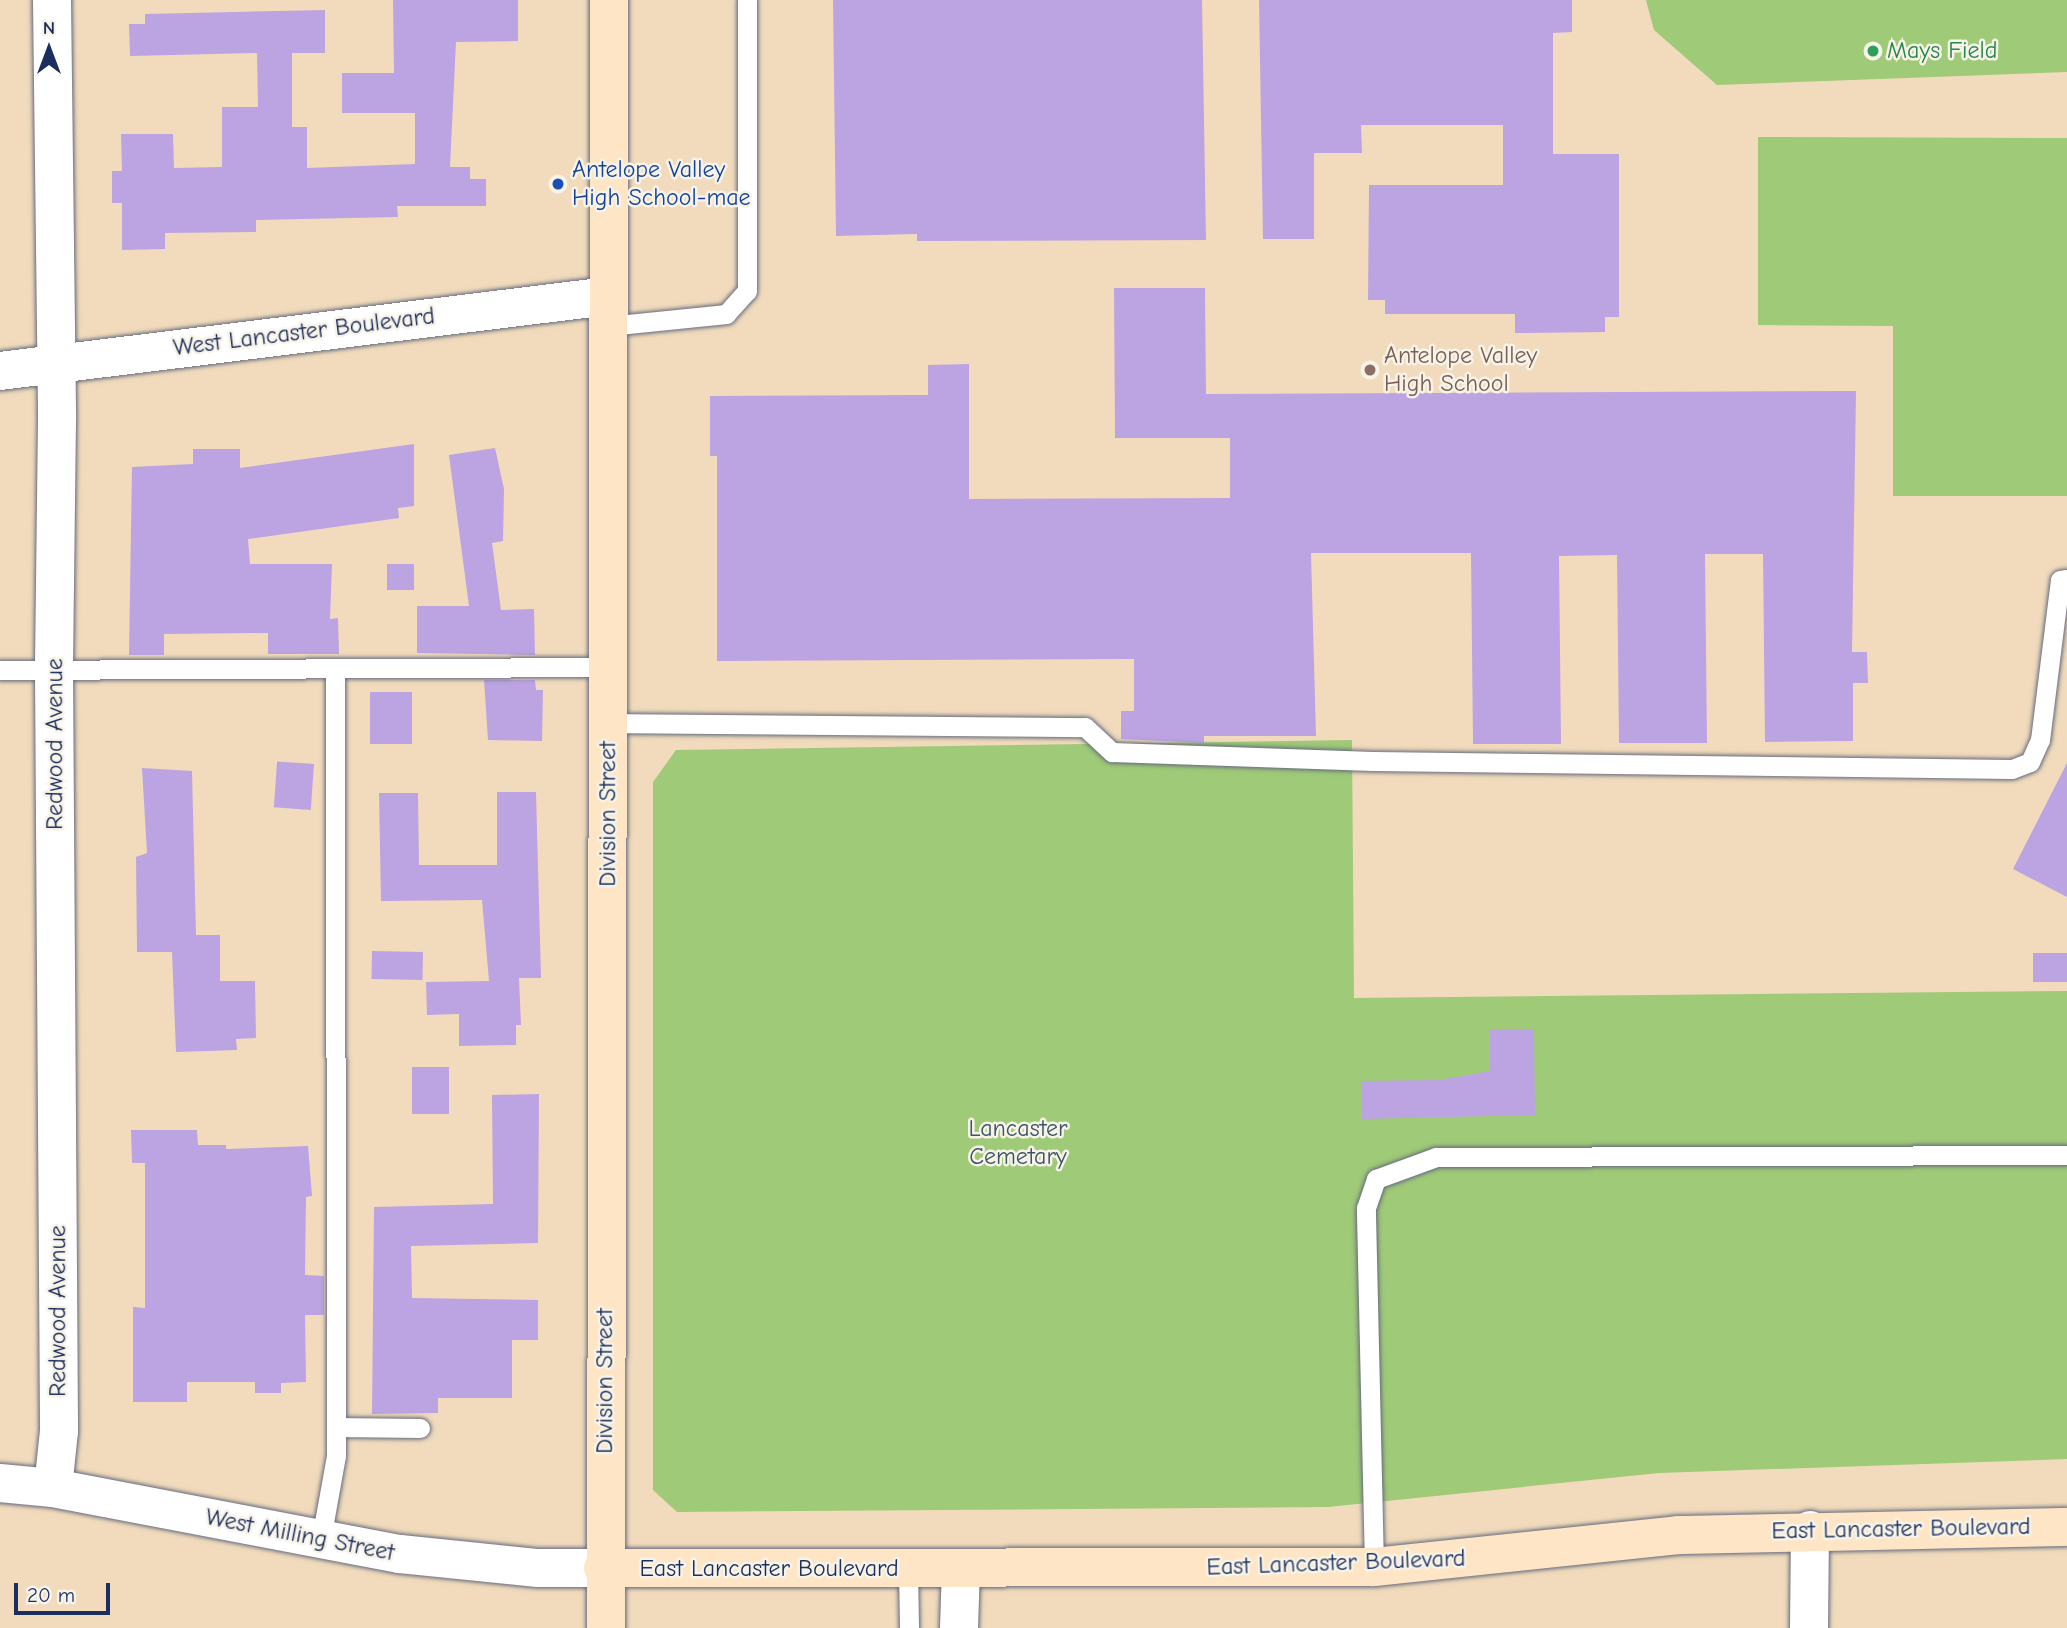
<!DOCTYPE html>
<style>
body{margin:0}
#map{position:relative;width:2067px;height:1628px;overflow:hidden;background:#f1dbbc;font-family:"Comic Neue",sans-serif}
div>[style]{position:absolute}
.green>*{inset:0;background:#9fca77}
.building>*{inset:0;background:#bba4e1;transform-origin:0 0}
.roads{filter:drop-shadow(0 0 2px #666b7f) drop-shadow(0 0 2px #666b7f)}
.service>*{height:19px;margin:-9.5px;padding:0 9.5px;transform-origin:9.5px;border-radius:9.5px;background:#fff}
.minor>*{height:38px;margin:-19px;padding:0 19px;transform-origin:19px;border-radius:19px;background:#fff}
.tertiary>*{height:38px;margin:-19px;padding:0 19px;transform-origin:19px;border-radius:19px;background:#fff}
.secondary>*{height:38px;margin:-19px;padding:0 19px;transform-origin:19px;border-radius:19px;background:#fde5c5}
.dots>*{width:19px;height:19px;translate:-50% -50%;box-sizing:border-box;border:4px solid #f7f3e8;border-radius:50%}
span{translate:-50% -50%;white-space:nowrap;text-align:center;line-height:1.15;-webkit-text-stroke:5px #f7f3e8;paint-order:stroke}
.leisure-label{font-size:24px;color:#27864d}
.left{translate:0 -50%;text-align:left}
.transit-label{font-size:24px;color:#164399}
.street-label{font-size:24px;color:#1b2f5e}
.education-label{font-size:24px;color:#785e54}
.park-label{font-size:24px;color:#3c5664}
.north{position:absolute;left:14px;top:14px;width:70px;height:70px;-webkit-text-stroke:5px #f7f3e8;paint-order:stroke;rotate:0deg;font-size:19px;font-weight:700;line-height:28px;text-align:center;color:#1b2f5e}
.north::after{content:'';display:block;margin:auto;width:24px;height:32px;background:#1b2f5e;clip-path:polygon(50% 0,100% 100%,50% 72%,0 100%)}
.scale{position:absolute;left:14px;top:1583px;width:96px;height:32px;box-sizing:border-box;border:4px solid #1b2f5e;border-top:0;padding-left:9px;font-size:21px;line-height:24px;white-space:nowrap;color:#1b2f5e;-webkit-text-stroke:5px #f7f3e8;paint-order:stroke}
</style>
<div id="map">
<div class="green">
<i style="clip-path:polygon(1646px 0,2067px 0,2067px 72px,1717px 85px,1654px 30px)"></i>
<i style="clip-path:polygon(1758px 137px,2067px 138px,2067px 496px,1893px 496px,1893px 326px,1758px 325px)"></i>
<i style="clip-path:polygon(1352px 740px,1354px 998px,2067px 991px,2067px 1459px,1659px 1473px,1328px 1507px,677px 1512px,653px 1490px,653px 782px,676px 750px)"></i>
</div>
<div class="building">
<i style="clip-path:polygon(393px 0,518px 0,518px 41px,456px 42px,450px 167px,470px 167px,470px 179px,486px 179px,486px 206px,397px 206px,398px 217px,256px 220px,256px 232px,165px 233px,165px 249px,122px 250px,122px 203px,112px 203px,112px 171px,122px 171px,121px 134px,173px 134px,174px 168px,222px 167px,222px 107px,258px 107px,257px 53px,130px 56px,129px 24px,145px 24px,145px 14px,325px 10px,325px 53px,292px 53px,292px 127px,307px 127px,307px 168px,415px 164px,415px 113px,342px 113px,342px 73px,394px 73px)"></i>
<i style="clip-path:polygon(833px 0,1202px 0,1206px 240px,917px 241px,917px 234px,836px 236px)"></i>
<i style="clip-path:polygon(1259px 0,1572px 0,1572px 32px,1553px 33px,1553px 154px,1619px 154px,1619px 317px,1605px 317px,1605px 332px,1515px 333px,1515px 314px,1385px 314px,1385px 300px,1368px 300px,1369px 185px,1503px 185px,1503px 125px,1361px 125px,1362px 153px,1314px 153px,1314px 239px,1263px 239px)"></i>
<i style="clip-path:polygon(1114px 288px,1205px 288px,1206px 394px,1856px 391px,1852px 652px,1867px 652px,1868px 683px,1853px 683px,1853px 741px,1765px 742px,1763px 554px,1705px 554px,1707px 743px,1619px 743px,1617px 555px,1559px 556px,1561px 744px,1473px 744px,1471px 553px,1311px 553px,1316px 736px,1204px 736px,1204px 743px,1121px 739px,1121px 711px,1134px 711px,1134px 659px,717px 661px,717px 456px,710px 456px,710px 396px,928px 395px,928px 365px,969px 364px,969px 499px,1230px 498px,1230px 438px,1115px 438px)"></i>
<i style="clip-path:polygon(414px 444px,414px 506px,398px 508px,399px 518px,248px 539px,250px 564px,332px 564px,330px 619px,338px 618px,339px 654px,268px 654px,268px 633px,164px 634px,164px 655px,129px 655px,132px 467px,193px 464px,193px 449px,240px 449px,240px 468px)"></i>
<i style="clip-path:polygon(495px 448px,504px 489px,503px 541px,492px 543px,501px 610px,534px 609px,535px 655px,417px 653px,417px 606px,469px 606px,449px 455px)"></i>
<i style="left:387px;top:564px;width:27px;height:26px"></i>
<i style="clip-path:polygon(484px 680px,535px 680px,536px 690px,543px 690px,542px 741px,488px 740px)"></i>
<i style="left:370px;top:692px;width:42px;height:52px"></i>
<i style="clip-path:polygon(2067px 763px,2067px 897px,2013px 869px)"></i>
<i style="left:314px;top:764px;width:46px;height:37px;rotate:94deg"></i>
<i style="clip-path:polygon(142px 768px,192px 771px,196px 935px,220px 935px,220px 981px,255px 981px,256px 1038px,236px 1039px,237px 1050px,176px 1052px,172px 952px,137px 952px,136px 857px,147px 853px)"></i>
<i style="clip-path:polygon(497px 792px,536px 792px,541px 978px,519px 978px,521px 1025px,516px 1025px,516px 1045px,459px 1046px,459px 1014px,427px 1015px,426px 982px,489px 981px,482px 900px,381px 901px,379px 793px,418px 793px,419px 865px,497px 865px)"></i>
<i style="left:372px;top:951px;width:51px;height:28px;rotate:1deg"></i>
<i style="left:2033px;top:953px;width:34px;height:29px"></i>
<i style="clip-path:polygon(1490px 1029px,1534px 1029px,1535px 1115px,1362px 1119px,1361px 1081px,1440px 1080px,1490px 1071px)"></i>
<i style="left:412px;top:1067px;width:37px;height:47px"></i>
<i style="clip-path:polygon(539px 1094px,538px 1243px,411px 1246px,412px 1298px,538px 1300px,538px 1340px,512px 1340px,512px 1398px,438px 1398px,438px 1413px,372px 1414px,374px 1207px,493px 1204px,492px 1095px)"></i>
<i style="clip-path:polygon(131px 1130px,197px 1130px,198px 1145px,226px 1145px,226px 1149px,308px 1146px,312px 1196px,306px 1197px,305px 1275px,324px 1276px,324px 1315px,305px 1315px,306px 1382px,281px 1383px,281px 1393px,255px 1393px,255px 1382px,187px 1382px,187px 1402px,133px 1402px,133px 1307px,145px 1308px,145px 1163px,132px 1163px)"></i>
</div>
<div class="roads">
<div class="service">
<i style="left:608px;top:326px;width:119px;rotate:-5.8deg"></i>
<i style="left:726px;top:314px;width:31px;rotate:-48deg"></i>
<i style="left:747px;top:291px;width:291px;rotate:-90deg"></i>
<i style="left:0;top:670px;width:608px;rotate:-0.28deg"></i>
<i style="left:609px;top:723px;width:476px;rotate:0.5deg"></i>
<i style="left:1085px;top:727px;width:37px;rotate:43deg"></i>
<i style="left:1112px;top:752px;width:261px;rotate:2deg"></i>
<i style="left:1373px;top:761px;width:639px;rotate:0.72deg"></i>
<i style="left:2012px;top:769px;width:19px;rotate:-21deg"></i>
<i style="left:2030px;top:762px;width:24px;rotate:-66deg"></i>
<i style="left:2040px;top:740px;width:161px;rotate:-82.9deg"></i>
<i style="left:2060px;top:580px;width:7px;rotate:-8deg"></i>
<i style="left:336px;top:1427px;width:84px;rotate:0.7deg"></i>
<i style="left:321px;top:1539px;width:84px;rotate:-79.8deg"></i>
<i style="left:336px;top:1456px;width:787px;rotate:-90.07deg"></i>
<i style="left:1374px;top:1567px;width:359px;rotate:-91.3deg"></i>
<i style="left:1366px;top:1208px;width:31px;rotate:-71deg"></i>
<i style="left:1376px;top:1179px;width:64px;rotate:-20.1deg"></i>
<i style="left:1436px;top:1157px;width:631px;rotate:-0.18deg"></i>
<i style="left:908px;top:1569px;width:59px;rotate:89deg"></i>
</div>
<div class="minor">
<i style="left:52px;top:0;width:420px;rotate:89.3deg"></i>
<i style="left:57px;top:420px;width:250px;rotate:90.7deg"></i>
<i style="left:54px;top:670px;width:761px;rotate:89.62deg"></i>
<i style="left:59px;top:1431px;width:57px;rotate:96deg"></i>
<i style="left:0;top:1483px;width:53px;rotate:5.4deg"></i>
<i style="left:53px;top:1488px;width:353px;rotate:10.8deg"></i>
<i style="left:400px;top:1554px;width:139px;rotate:5.8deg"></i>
<i style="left:538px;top:1568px;width:65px"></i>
<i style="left:959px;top:1628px;width:60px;rotate:-88.1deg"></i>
<i style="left:1809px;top:1628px;width:98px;rotate:-89.4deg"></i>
</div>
<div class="tertiary">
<i style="left:0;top:371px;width:613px;rotate:-7.03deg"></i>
</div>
<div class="secondary">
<i style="left:603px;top:1568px;width:771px;rotate:-0.07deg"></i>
<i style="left:1374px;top:1567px;width:306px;rotate:-6deg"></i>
<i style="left:1678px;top:1535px;width:389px;rotate:-1.2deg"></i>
<i style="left:606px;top:1628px;width:1628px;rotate:-89.89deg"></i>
</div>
</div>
<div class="dots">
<i style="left:1873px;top:51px;background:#2e9e5b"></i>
<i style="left:558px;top:184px;background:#1a4fb4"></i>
<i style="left:1370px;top:370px;background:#8d6e63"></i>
</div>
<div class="leisure-label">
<span class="left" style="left:1887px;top:51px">Mays Field</span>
</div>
<div class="transit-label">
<span class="left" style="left:572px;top:184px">Antelope Valley<br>High School-mae</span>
</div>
<div class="street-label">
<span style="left:304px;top:332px;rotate:-7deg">West Lancaster Boulevard</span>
<span style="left:55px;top:744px;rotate:-90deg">Redwood Avenue</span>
<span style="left:608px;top:814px;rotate:-90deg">Division Street</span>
<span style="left:58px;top:1311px;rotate:-90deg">Redwood Avenue</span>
<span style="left:605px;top:1381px;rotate:-90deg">Division Street</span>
<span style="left:1901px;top:1529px;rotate:-1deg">East Lancaster Boulevard</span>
<span style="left:300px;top:1535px;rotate:11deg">West Milling Street</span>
<span style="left:1336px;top:1563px;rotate:-2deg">East Lancaster Boulevard</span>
<span style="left:769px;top:1569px">East Lancaster Boulevard</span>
</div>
<div class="education-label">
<span class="left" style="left:1384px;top:370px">Antelope Valley<br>High School</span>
</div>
<div class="park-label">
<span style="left:1018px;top:1143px">Lancaster<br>Cemetary</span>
</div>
<div class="north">N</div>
<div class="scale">20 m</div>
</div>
